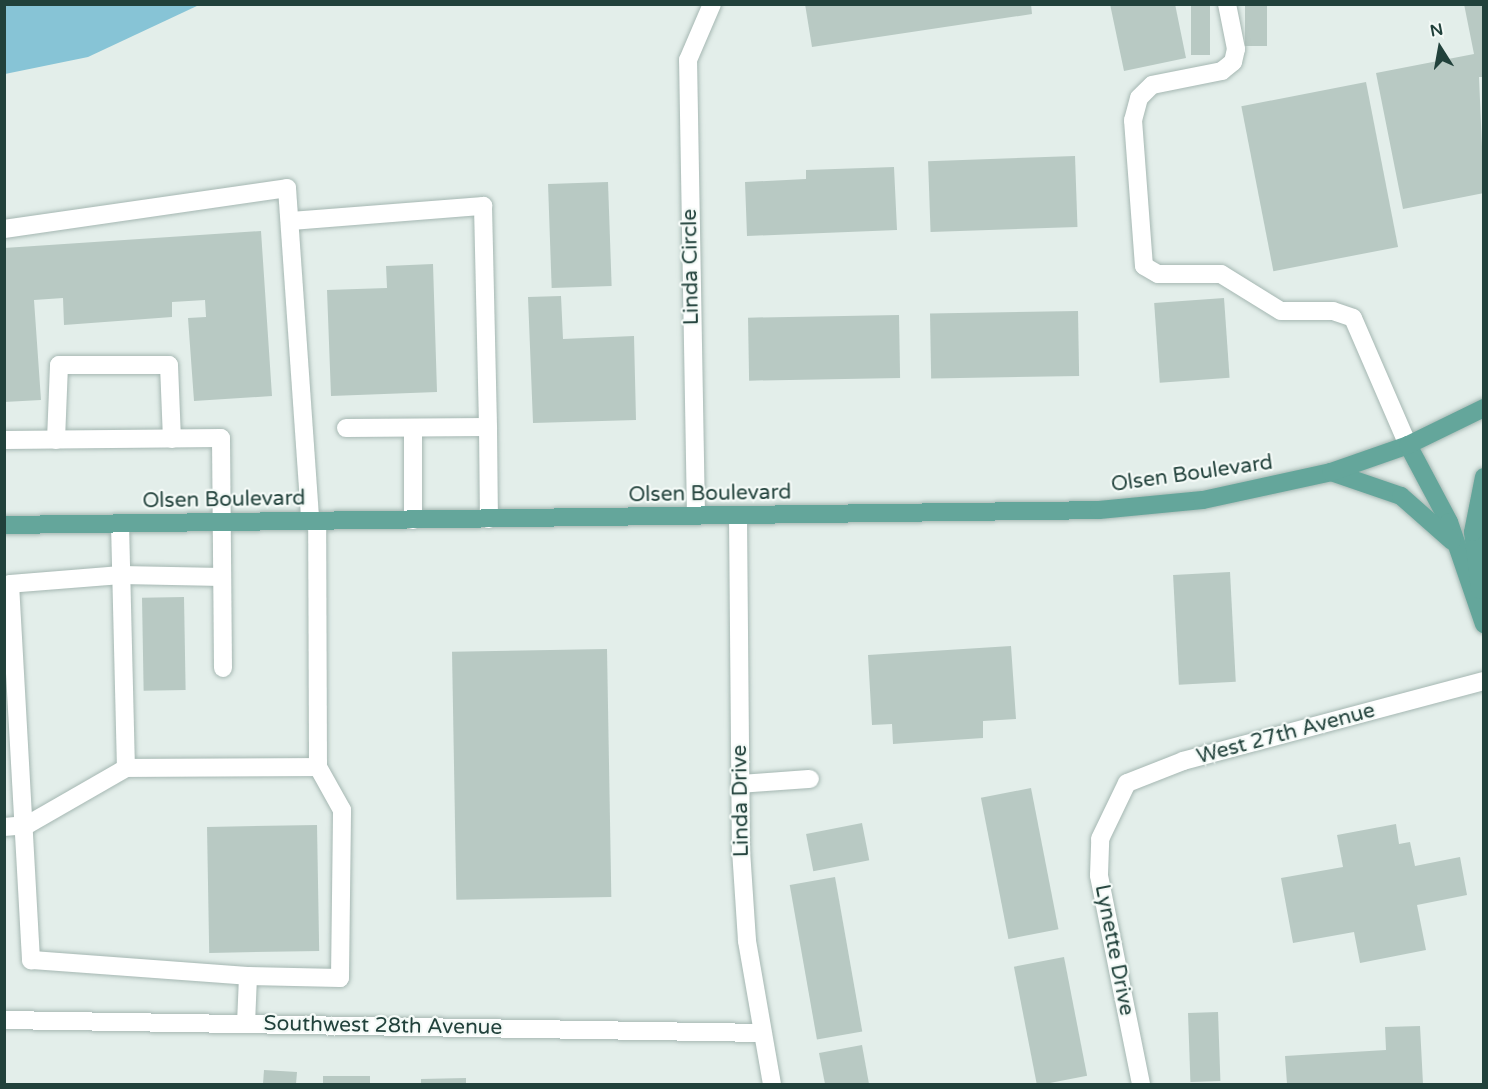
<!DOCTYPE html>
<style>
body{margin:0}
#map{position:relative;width:1488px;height:1089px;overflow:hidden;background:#e3eeea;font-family:"Varela Round",sans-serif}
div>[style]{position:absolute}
.water>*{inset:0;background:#87c4d6}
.building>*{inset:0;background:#b8c9c3;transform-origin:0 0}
.roads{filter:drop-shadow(0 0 2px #a5b7b2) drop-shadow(0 0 2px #a5b7b2)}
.minor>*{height:18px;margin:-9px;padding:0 9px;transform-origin:9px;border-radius:9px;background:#fff}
.major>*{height:18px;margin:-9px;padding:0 9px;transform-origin:9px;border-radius:9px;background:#64a69b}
span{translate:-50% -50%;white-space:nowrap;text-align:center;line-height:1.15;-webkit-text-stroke:4.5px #f4faf7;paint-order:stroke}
.street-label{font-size:21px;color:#21413b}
.frame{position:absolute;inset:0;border:6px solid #21413b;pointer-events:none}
.north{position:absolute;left:1410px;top:18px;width:60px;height:60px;-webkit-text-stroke:4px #f4faf7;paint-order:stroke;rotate:349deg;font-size:16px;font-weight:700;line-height:24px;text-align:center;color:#21413b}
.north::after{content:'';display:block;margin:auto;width:21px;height:27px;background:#21413b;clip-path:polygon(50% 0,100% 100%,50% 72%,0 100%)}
</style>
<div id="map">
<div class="water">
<i style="clip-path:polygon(4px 5px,5px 4px,199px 5px,88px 57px,5px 74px)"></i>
</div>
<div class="building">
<i style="clip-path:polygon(805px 4px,1031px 4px,1032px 14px,812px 47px)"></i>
<i style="clip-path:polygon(1110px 4px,1175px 4px,1186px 58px,1124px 71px)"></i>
<i style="left:1191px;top:4px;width:19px;height:51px"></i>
<i style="left:1245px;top:4px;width:22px;height:42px"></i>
<i style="clip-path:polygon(1464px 4px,1484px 4px,1484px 77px,1479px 77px,1484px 193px,1403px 209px,1376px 73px,1474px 54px)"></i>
<i style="left:1366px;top:82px;width:168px;height:127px;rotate:79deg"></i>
<i style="left:1075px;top:156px;width:71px;height:147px;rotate:88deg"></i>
<i style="clip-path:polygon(894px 167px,897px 230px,747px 236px,745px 182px,806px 179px,806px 170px)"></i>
<i style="left:608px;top:182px;width:104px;height:60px;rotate:88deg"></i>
<i style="clip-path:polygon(261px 231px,272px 396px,194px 401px,188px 318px,206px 317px,205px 300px,172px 302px,172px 317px,64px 325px,63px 298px,34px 300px,41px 400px,4px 402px,4px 248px)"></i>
<i style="clip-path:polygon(433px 264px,437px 392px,331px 396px,327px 290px,387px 288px,386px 266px)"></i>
<i style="clip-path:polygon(561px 296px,563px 339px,634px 336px,636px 420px,533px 423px,528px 297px)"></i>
<i style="left:1224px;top:298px;width:80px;height:70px;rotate:86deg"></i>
<i style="left:1078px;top:311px;width:65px;height:148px;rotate:89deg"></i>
<i style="left:899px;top:315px;width:63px;height:151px;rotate:89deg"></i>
<i style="left:1230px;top:572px;width:110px;height:57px;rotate:87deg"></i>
<i style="left:184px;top:597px;width:93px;height:42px;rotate:89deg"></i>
<i style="clip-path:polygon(1011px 646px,1016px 719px,983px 721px,983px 738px,893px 744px,892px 724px,872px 725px,868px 655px)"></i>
<i style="left:607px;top:649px;width:248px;height:155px;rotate:89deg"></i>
<i style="left:1031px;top:788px;width:144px;height:51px;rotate:79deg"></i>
<i style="left:862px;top:823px;width:38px;height:57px;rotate:79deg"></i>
<i style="clip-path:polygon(1396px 824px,1399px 844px,1410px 842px,1415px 866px,1460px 857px,1467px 895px,1417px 905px,1426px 950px,1360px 963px,1354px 932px,1293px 943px,1281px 878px,1343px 867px,1337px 835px)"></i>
<i style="left:317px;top:825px;width:126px;height:110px;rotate:89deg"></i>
<i style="left:835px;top:877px;width:157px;height:46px;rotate:80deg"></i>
<i style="left:1064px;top:957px;width:121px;height:51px;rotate:79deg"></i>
<i style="left:1218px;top:1012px;width:69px;height:30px;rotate:88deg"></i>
<i style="clip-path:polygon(1420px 1026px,1423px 1084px,1287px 1084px,1285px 1056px,1386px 1050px,1385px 1027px)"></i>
<i style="clip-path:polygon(862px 1045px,869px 1084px,825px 1084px,819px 1053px)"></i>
<i style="clip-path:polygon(264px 1070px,297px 1072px,296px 1084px,263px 1084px)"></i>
<i style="left:323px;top:1076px;width:47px;height:8px"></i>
<i style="clip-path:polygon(466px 1078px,466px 1084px,421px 1084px,421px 1079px)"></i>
</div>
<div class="roads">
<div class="minor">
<i style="left:1227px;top:4px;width:46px;rotate:78.7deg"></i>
<i style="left:1236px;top:49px;width:13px;rotate:103deg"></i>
<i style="left:1233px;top:62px;width:14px;rotate:141deg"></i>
<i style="left:1222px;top:71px;width:71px;rotate:168.7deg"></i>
<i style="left:1152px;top:85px;width:18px;rotate:135deg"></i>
<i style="left:1139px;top:98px;width:23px;rotate:105deg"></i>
<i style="left:1133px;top:120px;width:146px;rotate:85.7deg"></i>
<i style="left:1144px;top:266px;width:16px;rotate:30deg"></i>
<i style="left:1158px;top:274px;width:63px"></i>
<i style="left:1221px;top:274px;width:70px;rotate:31.7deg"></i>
<i style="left:1281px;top:311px;width:52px"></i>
<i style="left:1333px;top:311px;width:21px;rotate:19deg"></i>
<i style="left:1353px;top:318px;width:138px;rotate:66.6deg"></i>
<i style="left:291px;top:221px;width:193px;rotate:-4.5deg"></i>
<i style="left:483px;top:206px;width:221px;rotate:88.7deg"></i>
<i style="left:488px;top:427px;width:142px;rotate:179.6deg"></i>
<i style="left:4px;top:229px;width:286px;rotate:-8.2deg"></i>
<i style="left:287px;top:188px;width:334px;rotate:86deg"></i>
<i style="left:488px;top:427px;width:92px;rotate:89.4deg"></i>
<i style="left:413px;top:428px;width:92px;rotate:90deg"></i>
<i style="left:4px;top:440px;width:217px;rotate:-0.5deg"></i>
<i style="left:221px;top:438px;width:230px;rotate:89.5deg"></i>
<i style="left:56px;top:440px;width:75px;rotate:-87.7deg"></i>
<i style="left:59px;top:365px;width:110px"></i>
<i style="left:169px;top:365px;width:74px;rotate:87.7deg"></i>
<i style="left:696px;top:516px;width:456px;rotate:-91deg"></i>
<i style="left:688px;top:60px;width:61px;rotate:-66.8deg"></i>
<i style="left:738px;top:516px;width:334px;rotate:89.5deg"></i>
<i style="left:741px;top:850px;width:91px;rotate:86.2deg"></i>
<i style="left:747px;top:941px;width:145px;rotate:80.1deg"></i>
<i style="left:120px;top:524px;width:244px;rotate:88.6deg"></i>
<i style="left:222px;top:577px;width:101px;rotate:-178.9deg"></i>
<i style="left:121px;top:575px;width:111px;rotate:175.4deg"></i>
<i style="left:10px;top:584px;width:377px;rotate:86.8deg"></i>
<i style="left:31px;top:960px;width:218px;rotate:4.2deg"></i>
<i style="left:740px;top:784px;width:70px;rotate:-4.1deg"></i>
<i style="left:4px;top:827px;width:23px;rotate:-5deg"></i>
<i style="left:27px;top:825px;width:114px;rotate:-29.9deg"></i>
<i style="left:126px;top:768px;width:192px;rotate:-0.3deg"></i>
<i style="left:318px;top:767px;width:246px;rotate:-90.2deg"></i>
<i style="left:4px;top:1020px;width:757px;rotate:0.98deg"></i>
<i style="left:246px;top:1024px;width:48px;rotate:-87.6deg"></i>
<i style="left:248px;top:976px;width:92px;rotate:1.2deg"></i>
<i style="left:340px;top:978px;width:168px;rotate:-89.3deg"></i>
<i style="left:342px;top:810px;width:49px;rotate:-119.2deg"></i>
<i style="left:1141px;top:1084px;width:213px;rotate:-101.4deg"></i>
<i style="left:1099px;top:875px;width:36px;rotate:-88deg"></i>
<i style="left:1100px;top:839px;width:62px;rotate:-64.3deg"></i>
<i style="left:1127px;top:783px;width:60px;rotate:-21.4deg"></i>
<i style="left:1183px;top:761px;width:311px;rotate:-14.9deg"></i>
</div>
<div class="major">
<i style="left:1408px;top:445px;width:87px;rotate:62deg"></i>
<i style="left:1449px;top:522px;width:108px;rotate:71.1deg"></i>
<i style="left:1331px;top:472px;width:74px;rotate:18.9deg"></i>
<i style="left:1401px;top:496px;width:68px;rotate:41.4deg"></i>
<i style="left:4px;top:525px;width:1095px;rotate:-0.78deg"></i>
<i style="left:1099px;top:510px;width:104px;rotate:-5.5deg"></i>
<i style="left:1203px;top:500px;width:131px;rotate:-12.3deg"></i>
<i style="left:1331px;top:472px;width:82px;rotate:-19.3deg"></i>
<i style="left:1408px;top:445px;width:85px;rotate:-26deg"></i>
<i style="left:1480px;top:590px;width:58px;rotate:-96.9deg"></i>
<i style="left:1473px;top:532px;width:56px;rotate:-78.7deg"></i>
</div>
</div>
<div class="street-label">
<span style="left:691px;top:267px;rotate:-91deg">Linda Circle</span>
<span style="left:1192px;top:474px;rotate:-8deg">Olsen Boulevard</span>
<span style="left:710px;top:494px;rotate:-1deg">Olsen Boulevard</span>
<span style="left:224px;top:500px;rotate:-1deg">Olsen Boulevard</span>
<span style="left:1286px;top:734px;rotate:-15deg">West 27th Avenue</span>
<span style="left:741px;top:801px;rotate:-91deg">Linda Drive</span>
<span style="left:1114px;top:950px;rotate:79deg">Lynette Drive</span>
<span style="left:383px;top:1026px;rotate:1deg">Southwest 28th Avenue</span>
</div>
<div class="frame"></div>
<div class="north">N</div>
</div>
